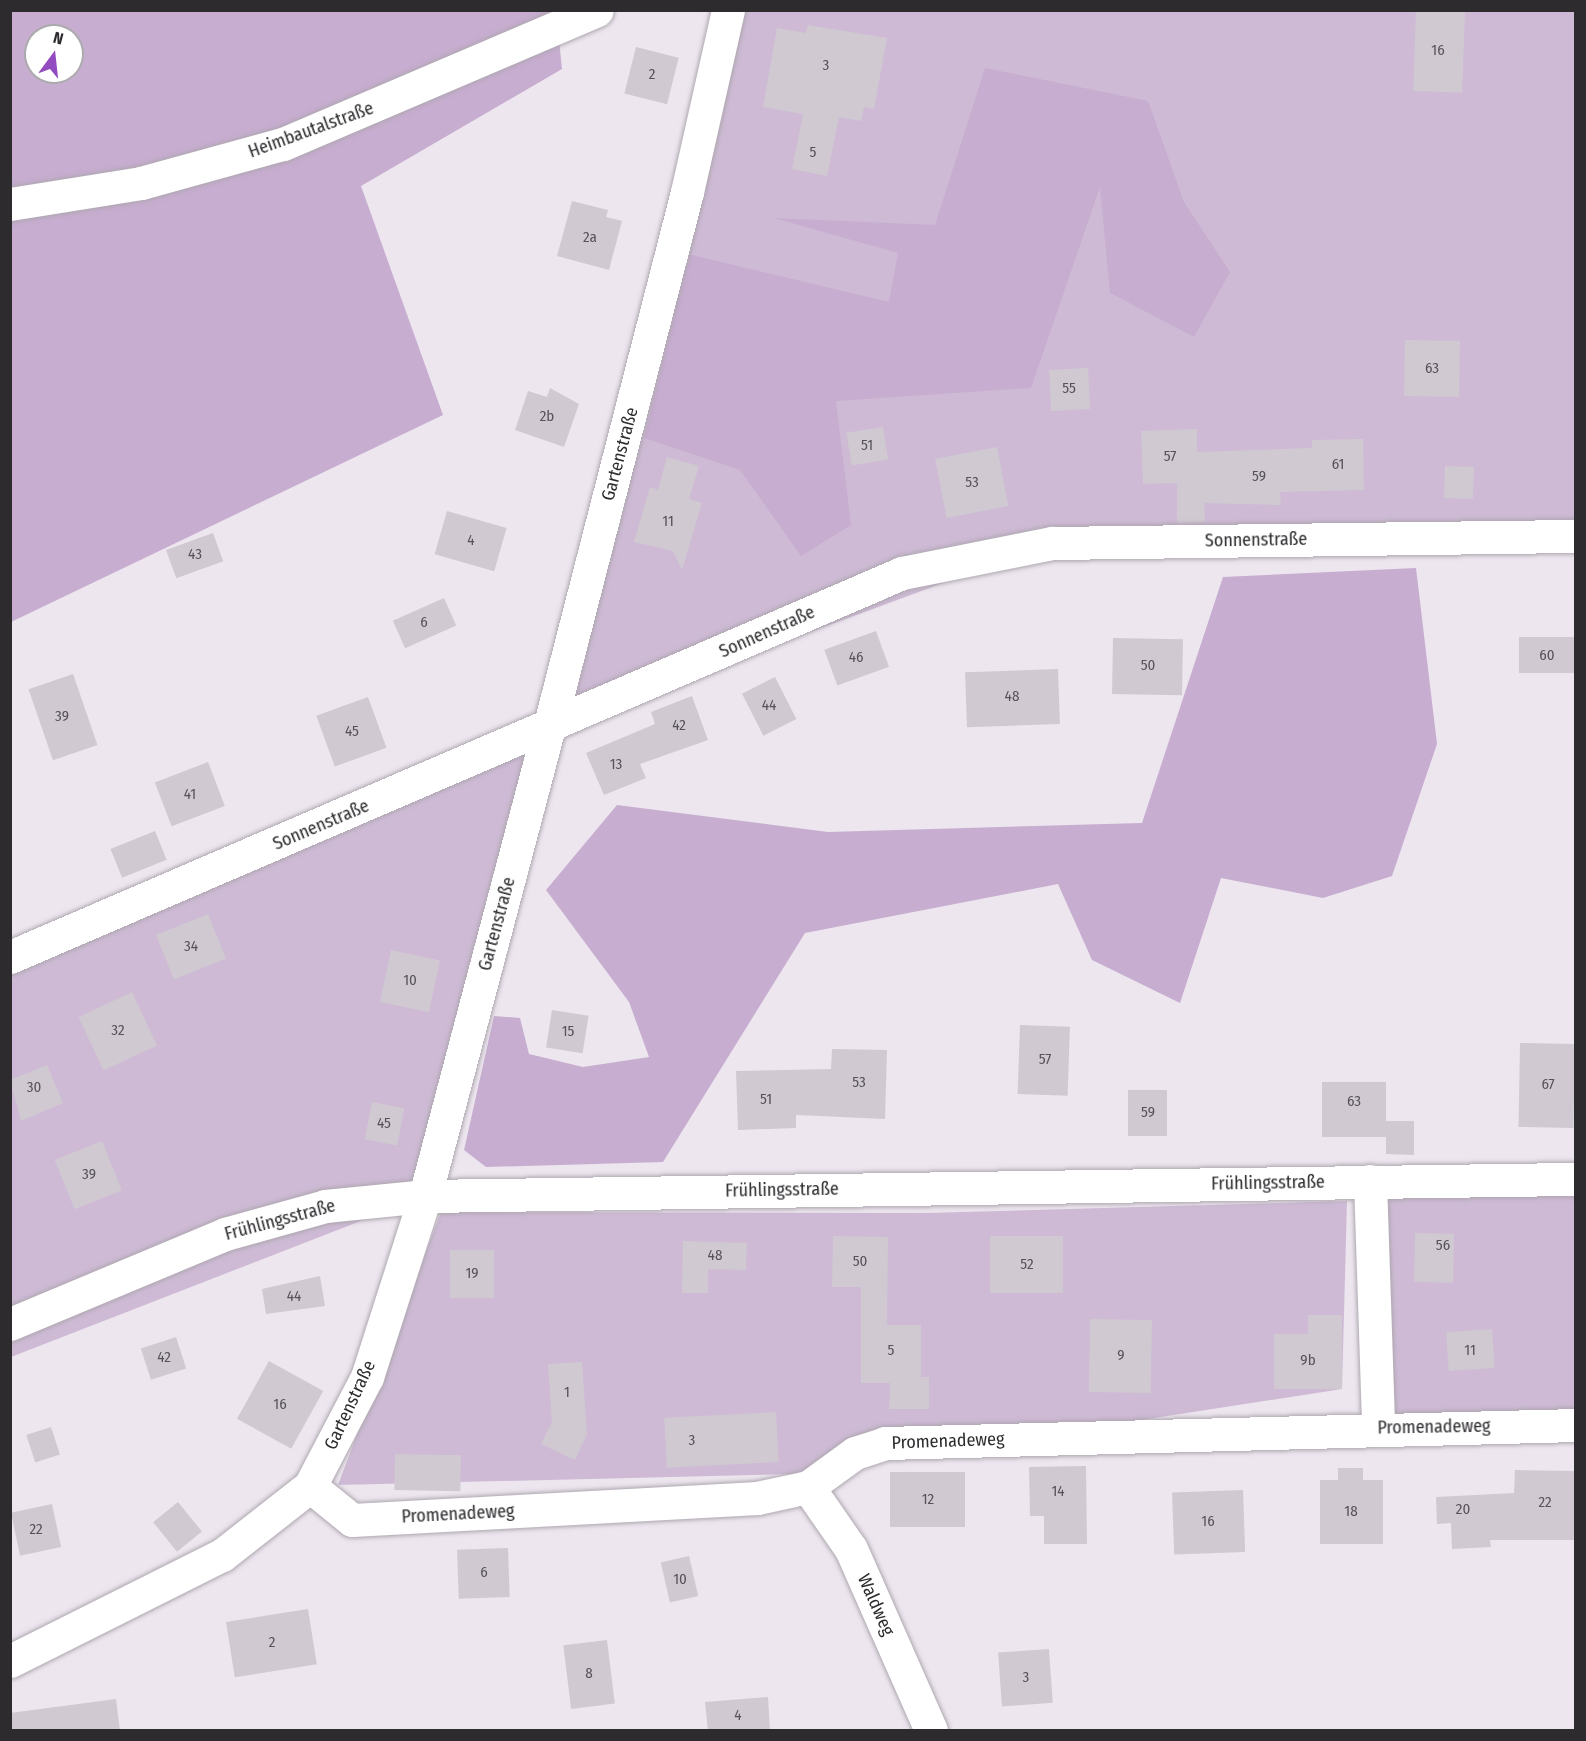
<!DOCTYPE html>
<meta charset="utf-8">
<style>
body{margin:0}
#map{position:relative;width:1586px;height:1741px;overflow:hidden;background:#ede6ef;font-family:"Fira Sans Condensed",sans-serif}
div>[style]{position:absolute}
.green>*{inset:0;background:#cebad5;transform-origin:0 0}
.forest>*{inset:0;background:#c7add0}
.building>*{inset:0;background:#d0c9d2;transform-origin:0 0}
.roads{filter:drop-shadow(0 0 2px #aea7b0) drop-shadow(0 0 2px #aea7b0)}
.minor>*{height:33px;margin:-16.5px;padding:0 16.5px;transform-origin:16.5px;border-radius:16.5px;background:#fff}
span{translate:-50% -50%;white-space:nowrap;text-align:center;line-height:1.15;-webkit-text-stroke:5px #fff;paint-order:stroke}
.number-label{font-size:15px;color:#565258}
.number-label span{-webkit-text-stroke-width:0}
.street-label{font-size:18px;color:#2e2b2f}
.frame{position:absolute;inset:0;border:12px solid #2e2b2f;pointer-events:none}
.north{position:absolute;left:24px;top:24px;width:60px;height:60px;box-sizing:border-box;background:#fff;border:2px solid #abaaac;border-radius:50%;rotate:15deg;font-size:16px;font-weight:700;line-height:24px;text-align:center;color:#2e2b2f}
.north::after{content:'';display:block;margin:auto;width:21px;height:27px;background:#924cbf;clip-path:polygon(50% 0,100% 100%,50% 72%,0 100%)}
</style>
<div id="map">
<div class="green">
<i style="clip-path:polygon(726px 11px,1575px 11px,1575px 536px,1052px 543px,549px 728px,425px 1196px,11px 1357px,11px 957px,549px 728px)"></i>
<i style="left:1575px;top:1179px;width:246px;height:205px;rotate:90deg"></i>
<i style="clip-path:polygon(1347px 1201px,1342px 1389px,792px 1474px,338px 1485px,441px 1212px,927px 1213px)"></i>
</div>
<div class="forest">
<i style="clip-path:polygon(evenodd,11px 11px,556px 11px,562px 69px,361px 186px,443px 415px,11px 622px,11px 11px,36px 36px,72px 36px,72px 72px,36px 72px,36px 36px)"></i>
<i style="clip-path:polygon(985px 68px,1148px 101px,1184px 202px,1230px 272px,1194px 337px,1110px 293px,1100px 187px,1031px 388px,836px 401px,851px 525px,801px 556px,740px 470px,644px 438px,674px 315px,683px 253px,889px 302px,898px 253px,774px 218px,935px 225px)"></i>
<i style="clip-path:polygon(1416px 568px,1437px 744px,1392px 876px,1323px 898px,1221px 878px,1180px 1003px,1092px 960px,1058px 884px,805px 933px,663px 1162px,486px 1167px,464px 1150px,494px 1016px,520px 1018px,529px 1054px,583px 1067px,649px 1057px,629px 1002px,546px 890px,617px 805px,828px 832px,1142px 823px,1223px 577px)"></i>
</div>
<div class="building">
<i style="left:1416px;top:10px;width:49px;height:81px;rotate:2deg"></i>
<i style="clip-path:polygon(808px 25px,887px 38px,874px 109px,864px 107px,861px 121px,839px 117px,827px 176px,792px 169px,803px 114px,763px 107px,777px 28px,806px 33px)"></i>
<i style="left:636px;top:47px;width:44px;height:48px;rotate:14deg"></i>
<i style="clip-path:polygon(572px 201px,608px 210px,606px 217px,622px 221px,609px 270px,557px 256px)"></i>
<i style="left:1405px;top:340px;width:55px;height:56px;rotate:1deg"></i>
<i style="left:1088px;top:368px;width:41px;height:39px;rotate:87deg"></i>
<i style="clip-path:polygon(550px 388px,579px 404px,564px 447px,515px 430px,528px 391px,547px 397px)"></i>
<i style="left:883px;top:427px;width:33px;height:37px;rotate:81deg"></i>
<i style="clip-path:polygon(1197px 429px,1197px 452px,1312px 448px,1312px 440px,1363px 439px,1364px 490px,1280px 492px,1281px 505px,1204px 503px,1205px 522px,1177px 523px,1177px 483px,1143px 484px,1141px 431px)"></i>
<i style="left:997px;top:447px;width:60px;height:63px;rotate:79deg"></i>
<i style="clip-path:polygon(667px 457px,699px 466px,689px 499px,702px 503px,682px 570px,673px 551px,634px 542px,650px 487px,658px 490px)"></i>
<i style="left:1445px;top:466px;width:29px;height:32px;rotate:2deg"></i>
<i style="left:447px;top:511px;width:62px;height:45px;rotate:16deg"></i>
<i style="left:213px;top:533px;width:30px;height:50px;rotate:70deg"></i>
<i style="left:444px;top:598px;width:30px;height:56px;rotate:66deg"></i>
<i style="left:876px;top:631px;width:38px;height:55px;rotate:70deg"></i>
<i style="left:1575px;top:637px;width:36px;height:56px;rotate:90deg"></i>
<i style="left:1113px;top:638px;width:70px;height:56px;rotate:1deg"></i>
<i style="left:1058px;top:669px;width:55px;height:93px;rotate:88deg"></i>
<i style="left:73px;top:674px;width:75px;height:47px;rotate:71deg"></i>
<i style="left:775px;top:677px;width:47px;height:37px;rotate:63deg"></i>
<i style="clip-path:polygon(692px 696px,708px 740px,640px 764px,646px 778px,604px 795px,586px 753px,655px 724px,651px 712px)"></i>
<i style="left:368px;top:697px;width:54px;height:55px;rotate:70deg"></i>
<i style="left:208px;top:762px;width:47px;height:57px;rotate:69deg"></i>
<i style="left:155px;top:831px;width:31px;height:48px;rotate:68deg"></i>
<i style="left:208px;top:914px;width:48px;height:56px;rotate:68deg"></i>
<i style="left:391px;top:950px;width:50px;height:53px;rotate:12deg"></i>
<i style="left:132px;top:992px;width:59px;height:59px;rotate:65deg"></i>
<i style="left:552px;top:1010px;width:37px;height:38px;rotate:9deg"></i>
<i style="left:1020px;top:1025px;width:50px;height:69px;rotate:2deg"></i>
<i style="left:1520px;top:1043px;width:55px;height:84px;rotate:1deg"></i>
<i style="clip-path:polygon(832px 1049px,887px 1050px,885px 1119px,796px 1115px,796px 1128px,738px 1130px,736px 1071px,831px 1069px)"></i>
<i style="clip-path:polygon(47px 1065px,63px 1103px,21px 1121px,10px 1080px)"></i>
<i style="clip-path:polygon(1322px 1082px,1386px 1082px,1386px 1121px,1414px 1121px,1414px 1155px,1386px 1154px,1386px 1137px,1322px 1137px)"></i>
<i style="left:1128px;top:1090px;width:39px;height:46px"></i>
<i style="left:372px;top:1102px;width:33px;height:38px;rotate:11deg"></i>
<i style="left:102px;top:1141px;width:53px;height:51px;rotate:68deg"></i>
<i style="left:1415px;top:1233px;width:39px;height:49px;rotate:1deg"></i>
<i style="clip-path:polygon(833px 1236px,888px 1237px,887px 1325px,921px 1325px,921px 1377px,929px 1377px,929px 1409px,889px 1409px,890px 1383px,861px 1383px,861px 1287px,832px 1287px)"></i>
<i style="left:990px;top:1236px;width:73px;height:57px"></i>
<i style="clip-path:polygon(683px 1241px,747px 1243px,746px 1270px,708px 1269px,708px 1293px,682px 1293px)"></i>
<i style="left:450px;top:1250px;width:44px;height:48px"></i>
<i style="clip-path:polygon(320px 1276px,325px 1306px,266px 1314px,262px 1289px)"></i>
<i style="clip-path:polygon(1308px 1315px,1342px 1315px,1342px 1389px,1274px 1389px,1274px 1334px,1308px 1334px)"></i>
<i style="left:1090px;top:1319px;width:62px;height:73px;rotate:1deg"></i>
<i style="left:1492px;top:1329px;width:39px;height:46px;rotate:86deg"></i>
<i style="left:176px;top:1337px;width:33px;height:37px;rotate:72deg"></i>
<i style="left:269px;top:1361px;width:62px;height:66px;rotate:29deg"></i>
<i style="clip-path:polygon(582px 1362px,587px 1434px,575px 1460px,541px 1444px,552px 1422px,548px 1364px)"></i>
<i style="left:776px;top:1412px;width:50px;height:112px;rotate:87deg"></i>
<i style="left:51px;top:1427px;width:29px;height:26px;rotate:72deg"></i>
<i style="left:395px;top:1454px;width:66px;height:36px;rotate:1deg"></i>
<i style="clip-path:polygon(1086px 1466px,1087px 1544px,1044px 1544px,1044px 1516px,1030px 1516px,1029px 1467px)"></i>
<i style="clip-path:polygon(1338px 1468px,1363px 1468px,1363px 1480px,1383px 1480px,1383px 1544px,1320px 1544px,1320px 1480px,1338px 1480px)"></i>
<i style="clip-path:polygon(1515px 1470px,1575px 1471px,1575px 1540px,1490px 1540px,1491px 1547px,1452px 1549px,1451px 1523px,1437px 1524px,1436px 1497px,1514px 1493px)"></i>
<i style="left:890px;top:1472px;width:75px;height:55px"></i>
<i style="left:1243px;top:1490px;width:62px;height:71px;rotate:88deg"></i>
<i style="left:178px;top:1502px;width:38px;height:32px;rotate:51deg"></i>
<i style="left:52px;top:1504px;width:44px;height:42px;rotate:78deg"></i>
<i style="left:508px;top:1548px;width:49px;height:51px;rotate:88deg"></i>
<i style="left:689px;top:1556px;width:41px;height:29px;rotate:77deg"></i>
<i style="left:308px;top:1609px;width:56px;height:83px;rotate:81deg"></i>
<i style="left:607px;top:1640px;width:64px;height:44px;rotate:83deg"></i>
<i style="left:1049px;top:1649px;width:54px;height:51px;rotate:86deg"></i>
<i style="clip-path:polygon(768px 1697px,770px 1731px,708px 1731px,705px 1702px)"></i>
<i style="clip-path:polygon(116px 1699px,120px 1731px,10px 1731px,10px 1713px)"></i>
</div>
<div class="roads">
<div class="minor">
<i style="left:10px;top:204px;width:133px;rotate:-9.1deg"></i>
<i style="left:141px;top:183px;width:147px;rotate:-15.4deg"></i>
<i style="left:283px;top:144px;width:341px;rotate:-23.1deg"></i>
<i style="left:10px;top:957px;width:971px;rotate:-23.29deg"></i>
<i style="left:902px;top:573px;width:153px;rotate:-11.3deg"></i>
<i style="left:1052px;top:543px;width:524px;rotate:-0.77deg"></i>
<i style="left:1370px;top:1181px;width:246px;rotate:88.1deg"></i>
<i style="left:10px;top:1324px;width:233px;rotate:-22.7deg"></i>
<i style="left:225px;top:1234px;width:104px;rotate:-15.6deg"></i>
<i style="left:325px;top:1206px;width:100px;rotate:-5.7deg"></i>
<i style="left:425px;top:1196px;width:1151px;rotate:-0.85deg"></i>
<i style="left:310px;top:1486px;width:54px;rotate:39deg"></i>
<i style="left:352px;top:1520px;width:406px;rotate:-3.1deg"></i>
<i style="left:757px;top:1498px;width:52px;rotate:-12.2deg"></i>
<i style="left:808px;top:1487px;width:58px;rotate:-35.9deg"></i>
<i style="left:855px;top:1453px;width:32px;rotate:-18deg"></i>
<i style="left:885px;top:1443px;width:691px;rotate:-1.49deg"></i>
<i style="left:808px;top:1487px;width:75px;rotate:55.3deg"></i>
<i style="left:851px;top:1549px;width:198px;rotate:66.2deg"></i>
<i style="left:10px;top:1661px;width:237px;rotate:-26.6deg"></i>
<i style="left:222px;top:1555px;width:112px;rotate:-38.1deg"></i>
<i style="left:310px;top:1486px;width:123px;rotate:-62.4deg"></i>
<i style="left:367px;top:1377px;width:190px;rotate:-72.2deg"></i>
<i style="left:425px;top:1196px;width:484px;rotate:-75.2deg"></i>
<i style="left:549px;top:728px;width:553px;rotate:-75.56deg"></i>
<i style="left:687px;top:192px;width:187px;rotate:-77.3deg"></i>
</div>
</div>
<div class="number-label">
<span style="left:1438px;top:51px">16</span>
<span style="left:826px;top:66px">3</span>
<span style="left:652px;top:75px">2</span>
<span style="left:813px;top:153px">5</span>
<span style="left:590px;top:238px">2a</span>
<span style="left:1432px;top:369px">63</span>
<span style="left:1069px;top:389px">55</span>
<span style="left:547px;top:417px">2b</span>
<span style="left:867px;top:446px">51</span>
<span style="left:1170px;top:457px">57</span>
<span style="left:1338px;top:465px">61</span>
<span style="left:1259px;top:477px">59</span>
<span style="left:972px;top:483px">53</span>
<span style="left:668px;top:522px">11</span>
<span style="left:471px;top:541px">4</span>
<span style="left:195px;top:555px">43</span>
<span style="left:424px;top:623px">6</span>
<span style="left:1547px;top:656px">60</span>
<span style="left:856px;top:658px">46</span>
<span style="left:1148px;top:666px">50</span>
<span style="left:1012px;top:697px">48</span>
<span style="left:769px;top:706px">44</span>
<span style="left:62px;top:717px">39</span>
<span style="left:679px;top:726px">42</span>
<span style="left:352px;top:732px">45</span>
<span style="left:616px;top:765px">13</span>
<span style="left:190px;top:795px">41</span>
<span style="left:191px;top:947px">34</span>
<span style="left:410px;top:981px">10</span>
<span style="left:118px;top:1031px">32</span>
<span style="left:568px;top:1032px">15</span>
<span style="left:1045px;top:1060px">57</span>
<span style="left:859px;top:1083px">53</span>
<span style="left:1548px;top:1085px">67</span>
<span style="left:34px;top:1088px">30</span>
<span style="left:766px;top:1100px">51</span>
<span style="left:1354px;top:1102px">63</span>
<span style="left:1148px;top:1113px">59</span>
<span style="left:384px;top:1124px">45</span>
<span style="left:89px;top:1175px">39</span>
<span style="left:1443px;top:1246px">56</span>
<span style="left:715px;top:1256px">48</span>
<span style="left:860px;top:1262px">50</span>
<span style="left:1027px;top:1265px">52</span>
<span style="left:472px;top:1274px">19</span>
<span style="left:294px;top:1297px">44</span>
<span style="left:891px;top:1351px">5</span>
<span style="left:1470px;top:1351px">11</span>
<span style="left:1121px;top:1356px">9</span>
<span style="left:164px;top:1358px">42</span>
<span style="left:1308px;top:1361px">9b</span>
<span style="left:567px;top:1393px">1</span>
<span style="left:280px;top:1405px">16</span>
<span style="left:692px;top:1441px">3</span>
<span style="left:1058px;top:1492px">14</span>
<span style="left:928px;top:1500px">12</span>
<span style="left:1545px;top:1503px">22</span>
<span style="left:1463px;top:1510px">20</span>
<span style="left:1351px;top:1512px">18</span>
<span style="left:1208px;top:1522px">16</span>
<span style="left:36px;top:1530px">22</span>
<span style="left:484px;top:1573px">6</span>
<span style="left:680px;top:1580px">10</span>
<span style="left:272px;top:1643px">2</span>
<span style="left:589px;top:1674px">8</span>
<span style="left:1026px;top:1678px">3</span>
<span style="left:738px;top:1716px">4</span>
</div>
<div class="street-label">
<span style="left:311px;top:130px;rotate:-20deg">Heimbautalstraße</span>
<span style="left:620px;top:454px;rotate:-75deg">Gartenstraße</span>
<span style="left:1256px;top:540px;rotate:-1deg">Sonnenstraße</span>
<span style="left:767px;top:632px;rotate:-24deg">Sonnenstraße</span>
<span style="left:321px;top:825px;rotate:-23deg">Sonnenstraße</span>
<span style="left:497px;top:924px;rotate:-75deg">Gartenstraße</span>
<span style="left:1268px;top:1183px;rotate:-1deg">Frühlingsstraße</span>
<span style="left:782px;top:1190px;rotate:-1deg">Frühlingsstraße</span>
<span style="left:280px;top:1220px;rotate:-15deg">Frühlingsstraße</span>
<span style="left:350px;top:1405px;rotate:-65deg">Gartenstraße</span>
<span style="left:1434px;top:1427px;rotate:-1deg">Promenadeweg</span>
<span style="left:948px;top:1441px;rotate:-2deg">Promenadeweg</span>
<span style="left:458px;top:1514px;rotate:-3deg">Promenadeweg</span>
<span style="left:876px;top:1605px;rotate:66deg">Waldweg</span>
</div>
<div class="frame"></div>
<div class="north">N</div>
</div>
